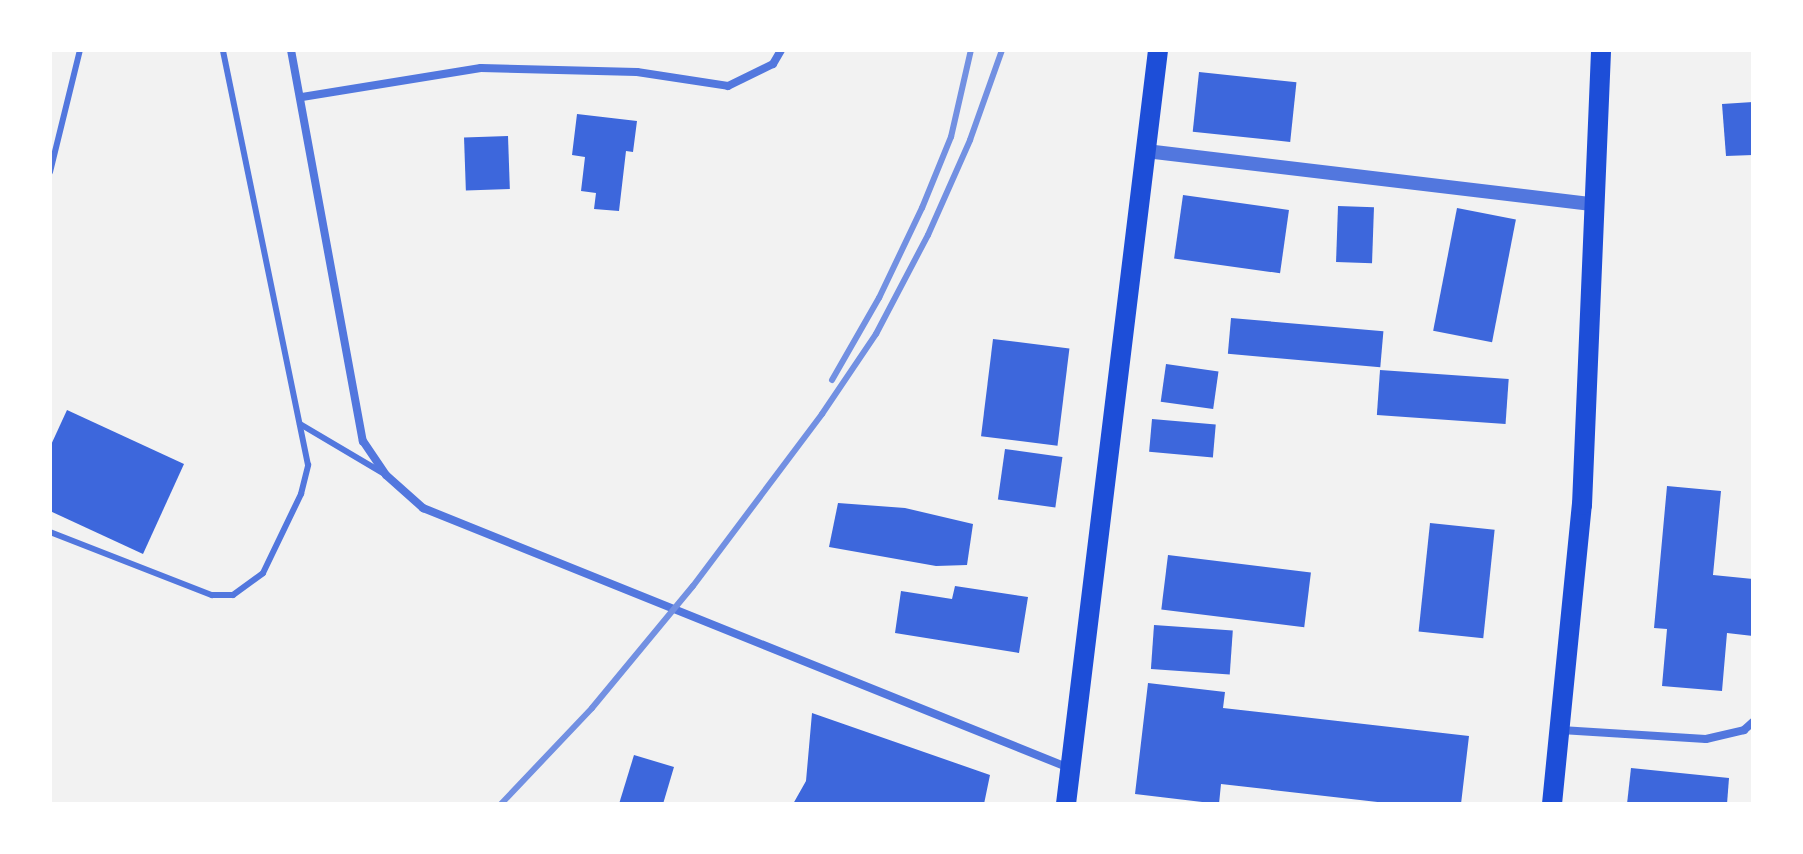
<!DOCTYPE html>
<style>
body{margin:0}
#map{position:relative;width:1803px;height:854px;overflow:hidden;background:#f2f2f2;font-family:"Alegreya Sans",sans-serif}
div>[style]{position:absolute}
.building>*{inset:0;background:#3d67dc;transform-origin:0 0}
.service>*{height:6px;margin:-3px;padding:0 3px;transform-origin:3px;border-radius:3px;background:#5277de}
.minor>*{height:8px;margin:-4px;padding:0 4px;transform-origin:4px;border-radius:4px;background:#5277de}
.tertiary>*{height:14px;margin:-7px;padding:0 7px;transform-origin:7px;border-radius:7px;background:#5277de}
.primary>*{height:20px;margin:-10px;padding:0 10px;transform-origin:10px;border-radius:10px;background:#1d4ed8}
.rail>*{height:6px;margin:-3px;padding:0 3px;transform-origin:3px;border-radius:3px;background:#7290e2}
span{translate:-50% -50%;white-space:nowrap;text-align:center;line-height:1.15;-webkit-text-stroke:7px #fff;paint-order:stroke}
.frame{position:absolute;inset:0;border:52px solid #fff;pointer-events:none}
</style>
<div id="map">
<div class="building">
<i style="left:1199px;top:72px;width:98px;height:60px;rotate:6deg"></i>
<i style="clip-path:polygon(1753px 102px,1753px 155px,1726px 156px,1722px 104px)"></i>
<i style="clip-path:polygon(577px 114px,637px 121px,633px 152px,626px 151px,619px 211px,594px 209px,596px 193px,581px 191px,585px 157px,572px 155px)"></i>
<i style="left:508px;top:136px;width:53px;height:44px;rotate:88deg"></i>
<i style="left:1183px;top:195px;width:107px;height:64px;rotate:8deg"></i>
<i style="left:1338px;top:206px;width:36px;height:56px;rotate:2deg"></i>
<i style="left:1457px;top:208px;width:60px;height:125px;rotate:11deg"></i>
<i style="left:1231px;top:318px;width:153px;height:36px;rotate:5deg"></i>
<i style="left:993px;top:339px;width:77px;height:98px;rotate:7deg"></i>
<i style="left:1166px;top:364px;width:53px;height:38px;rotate:8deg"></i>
<i style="left:1380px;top:370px;width:129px;height:45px;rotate:4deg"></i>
<i style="clip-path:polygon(67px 410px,184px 464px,143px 554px,50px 511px,50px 447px)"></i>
<i style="left:1152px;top:419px;width:64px;height:33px;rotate:5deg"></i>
<i style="left:1005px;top:449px;width:58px;height:51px;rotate:8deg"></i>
<i style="clip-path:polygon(1667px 486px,1721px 491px,1713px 575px,1753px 579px,1753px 636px,1727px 633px,1722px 691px,1662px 686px,1667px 629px,1654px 628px)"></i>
<i style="clip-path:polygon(838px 503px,905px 508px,973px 524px,967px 565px,936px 566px,829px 547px)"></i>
<i style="left:1430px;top:523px;width:65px;height:109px;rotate:6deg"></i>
<i style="left:1168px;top:555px;width:144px;height:55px;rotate:7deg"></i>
<i style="clip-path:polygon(955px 586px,1028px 597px,1019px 653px,895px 633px,901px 591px,952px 599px)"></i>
<i style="left:1154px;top:625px;width:79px;height:44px;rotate:4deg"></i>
<i style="clip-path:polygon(1148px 683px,1225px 692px,1223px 708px,1469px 736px,1461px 804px,1395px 804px,1221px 784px,1219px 804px,1135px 794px)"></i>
<i style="clip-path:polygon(812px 713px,990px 775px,984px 804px,793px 804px,806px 781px)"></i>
<i style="clip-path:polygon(634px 755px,674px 767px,663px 804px,619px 804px)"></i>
<i style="clip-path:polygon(1631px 768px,1729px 778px,1727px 804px,1627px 804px)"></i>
</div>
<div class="service">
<i style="left:50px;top:172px;width:126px;rotate:-76.2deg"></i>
<i style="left:300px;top:424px;width:96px;rotate:30.6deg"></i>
<i style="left:50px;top:532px;width:174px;rotate:21.3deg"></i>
<i style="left:212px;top:595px;width:21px"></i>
<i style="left:233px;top:595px;width:37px;rotate:-36deg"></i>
<i style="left:263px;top:573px;width:88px;rotate:-64.3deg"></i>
<i style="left:301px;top:494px;width:30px;rotate:-76deg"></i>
<i style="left:308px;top:465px;width:424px;rotate:-101.6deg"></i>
</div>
<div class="minor">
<i style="left:291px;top:50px;width:398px;rotate:79.6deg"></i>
<i style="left:363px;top:441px;width:41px;rotate:55.9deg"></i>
<i style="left:386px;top:475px;width:50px;rotate:41.7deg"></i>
<i style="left:423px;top:508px;width:696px;rotate:21.92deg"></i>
<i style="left:302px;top:97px;width:181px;rotate:-9.2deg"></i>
<i style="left:481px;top:68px;width:156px;rotate:1.5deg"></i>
<i style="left:637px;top:72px;width:92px;rotate:8.7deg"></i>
<i style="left:728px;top:86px;width:50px;rotate:-26.1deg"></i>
<i style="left:773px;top:64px;width:16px;rotate:-60deg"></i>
<i style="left:1561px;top:730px;width:145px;rotate:3.6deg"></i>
<i style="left:1706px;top:739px;width:39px;rotate:-13deg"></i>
<i style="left:1744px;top:730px;width:12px;rotate:-42deg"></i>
</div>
<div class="tertiary">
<i style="left:1146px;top:151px;width:453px;rotate:6.8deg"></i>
</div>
<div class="primary">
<i style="left:1066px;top:804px;width:760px;rotate:-83.04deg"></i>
<i style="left:1552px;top:804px;width:301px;rotate:-84.3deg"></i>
<i style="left:1582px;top:505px;width:455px;rotate:-87.6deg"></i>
</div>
<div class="rail">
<i style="left:832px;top:380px;width:95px;rotate:-60.2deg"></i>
<i style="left:879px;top:298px;width:100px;rotate:-64.5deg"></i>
<i style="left:922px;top:208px;width:77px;rotate:-67.8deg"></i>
<i style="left:951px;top:137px;width:89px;rotate:-77.1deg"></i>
<i style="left:501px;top:804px;width:132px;rotate:-46.5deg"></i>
<i style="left:592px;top:708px;width:158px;rotate:-50.4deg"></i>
<i style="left:693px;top:586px;width:215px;rotate:-53.1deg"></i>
<i style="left:822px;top:414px;width:97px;rotate:-56deg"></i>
<i style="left:876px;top:334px;width:112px;rotate:-62.3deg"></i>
<i style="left:928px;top:235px;width:104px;rotate:-66.1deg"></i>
<i style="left:970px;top:140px;width:96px;rotate:-70.4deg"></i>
</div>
<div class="frame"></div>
</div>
